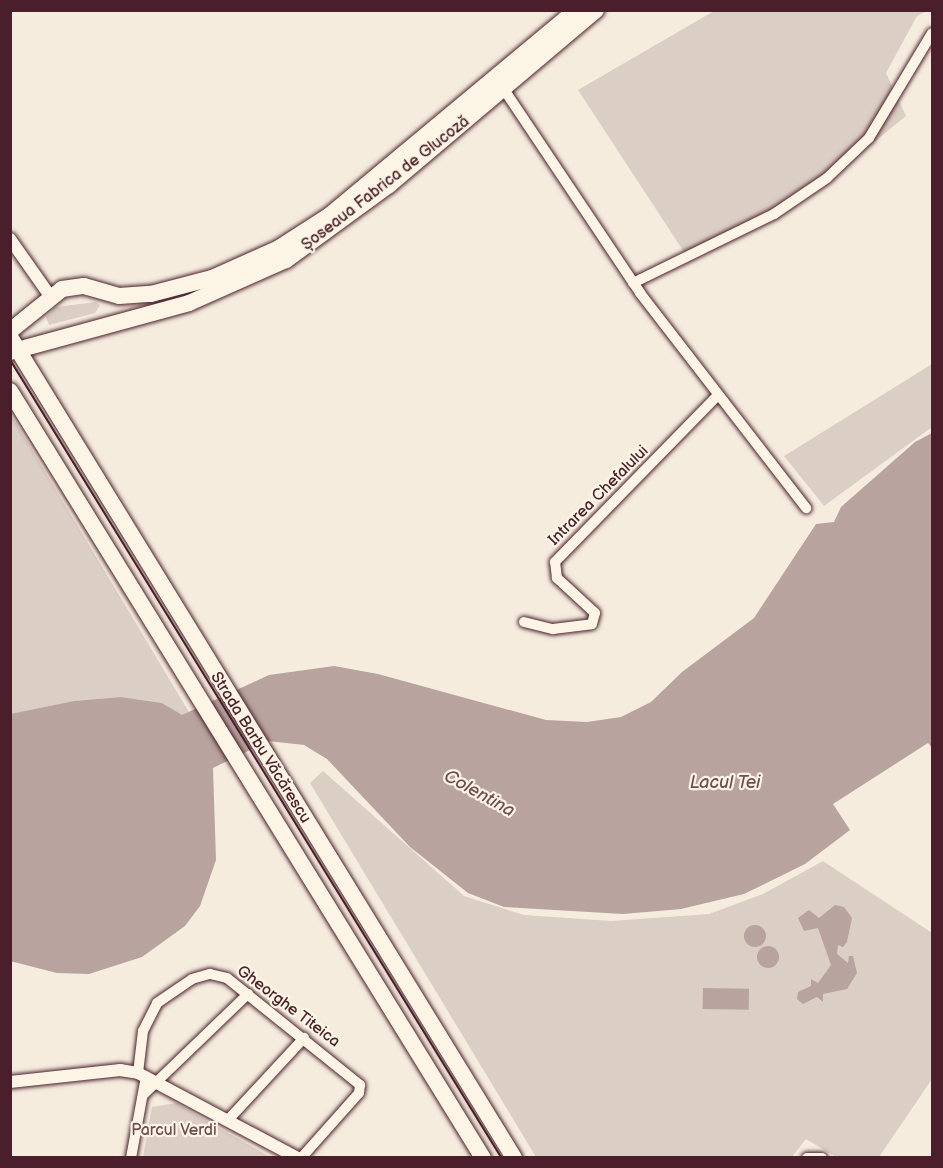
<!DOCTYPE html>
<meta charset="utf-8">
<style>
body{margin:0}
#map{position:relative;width:943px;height:1168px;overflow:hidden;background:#f5ecde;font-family:"Balsamiq Sans",sans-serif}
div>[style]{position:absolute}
.green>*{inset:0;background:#dbcec4}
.water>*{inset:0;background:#b8a39e;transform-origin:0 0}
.round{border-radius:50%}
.roads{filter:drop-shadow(0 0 2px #4a1f2b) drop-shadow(0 0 2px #4a1f2b)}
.minor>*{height:10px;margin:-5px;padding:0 5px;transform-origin:5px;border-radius:5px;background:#fcf5e5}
.tertiary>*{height:12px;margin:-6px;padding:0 6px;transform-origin:6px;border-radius:6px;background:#fcf5e5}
.primary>*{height:16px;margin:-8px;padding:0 8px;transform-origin:8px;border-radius:8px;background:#fcf5e5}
.tram>*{height:1.5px;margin:-0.75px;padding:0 0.75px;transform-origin:0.75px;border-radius:0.75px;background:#4a1f2b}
span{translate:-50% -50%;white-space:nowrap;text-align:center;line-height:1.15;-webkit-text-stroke:4.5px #fcf5e5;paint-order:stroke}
.street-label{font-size:16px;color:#4a1f2b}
.park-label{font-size:16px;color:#6e4b51}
.water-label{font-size:18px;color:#704d53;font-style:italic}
.frame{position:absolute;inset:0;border:12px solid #4a1f2b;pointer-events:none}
</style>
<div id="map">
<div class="green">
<i style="clip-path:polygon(714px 11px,927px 11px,917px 16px,886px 73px,906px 116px,797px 205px,688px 258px,578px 90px)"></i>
<i style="clip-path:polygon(96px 302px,100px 305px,95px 313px,49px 325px,46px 317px,56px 307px)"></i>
<i style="clip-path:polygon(932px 364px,932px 427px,824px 506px,784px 456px)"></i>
<i style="clip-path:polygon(10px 413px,189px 712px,182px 716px,162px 703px,121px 697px,74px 701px,11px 714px)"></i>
<i style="clip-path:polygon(323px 771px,464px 896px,524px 915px,611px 921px,709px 914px,763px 894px,823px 861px,932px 933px,932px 1079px,879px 1157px,836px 1157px,806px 1139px,792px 1157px,536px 1157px,310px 783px)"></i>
<i style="clip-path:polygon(176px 1103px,270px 1157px,143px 1157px,152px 1107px)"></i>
</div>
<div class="water">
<i style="clip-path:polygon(932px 433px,932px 748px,928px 743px,833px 804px,850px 830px,805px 864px,744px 894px,681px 909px,623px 914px,504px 907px,468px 893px,410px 847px,327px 759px,304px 745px,268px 741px,213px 768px,216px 860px,200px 906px,185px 926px,142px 957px,89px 974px,57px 973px,10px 961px,10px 714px,74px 701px,121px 697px,162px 703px,182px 715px,269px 675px,334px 666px,378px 674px,546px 720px,587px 722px,621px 717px,651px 702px,682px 672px,754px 618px,816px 524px,834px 522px,841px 507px,915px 442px)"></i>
<i style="clip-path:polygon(835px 905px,844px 907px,852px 918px,847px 942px,843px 947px,838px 945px,837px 954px,848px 963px,849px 956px,853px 956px,857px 973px,847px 989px,823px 994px,823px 1002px,817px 997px,803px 1004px,797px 999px,798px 992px,811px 986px,811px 979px,818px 983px,831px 965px,818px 928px,804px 931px,798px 918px,809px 910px,819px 918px)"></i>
<i class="round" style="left:744px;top:925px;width:22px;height:22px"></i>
<i class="round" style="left:757px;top:946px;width:22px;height:22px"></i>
<i style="left:703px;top:988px;width:46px;height:21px;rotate:1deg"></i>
</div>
<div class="roads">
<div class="minor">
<i style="left:501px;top:85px;width:250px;rotate:56.2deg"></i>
<i style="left:640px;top:293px;width:272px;rotate:52.3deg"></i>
<i style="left:633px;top:283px;width:157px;rotate:-26.1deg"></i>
<i style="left:774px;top:214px;width:64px;rotate:-34.2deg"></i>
<i style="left:827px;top:178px;width:58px;rotate:-43.6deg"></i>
<i style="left:869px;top:138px;width:122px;rotate:-59deg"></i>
<i style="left:524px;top:622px;width:30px;rotate:14deg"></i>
<i style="left:553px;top:629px;width:39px;rotate:-7deg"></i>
<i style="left:592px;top:624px;width:11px;rotate:-75deg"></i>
<i style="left:595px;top:613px;width:52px;rotate:-137.4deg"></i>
<i style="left:557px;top:578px;width:16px;rotate:-97deg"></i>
<i style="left:555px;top:562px;width:233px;rotate:-45.7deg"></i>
<i style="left:138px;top:1073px;width:42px;rotate:-83.2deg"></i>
<i style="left:143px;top:1031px;width:31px;rotate:-63deg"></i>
<i style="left:157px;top:1003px;width:42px;rotate:-34.4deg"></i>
<i style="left:192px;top:979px;width:19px;rotate:-16deg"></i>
<i style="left:210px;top:974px;width:17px;rotate:13deg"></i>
<i style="left:227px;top:978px;width:171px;rotate:38.8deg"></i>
<i style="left:360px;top:1085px;width:8px;rotate:97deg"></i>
<i style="left:359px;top:1093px;width:87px;rotate:131.7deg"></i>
<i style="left:143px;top:1095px;width:146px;rotate:-43.9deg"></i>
<i style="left:228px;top:1120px;width:112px;rotate:-47.2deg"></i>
<i style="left:131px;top:1158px;width:83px;rotate:-79.6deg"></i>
<i style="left:807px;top:1158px;width:15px"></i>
</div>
<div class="tertiary">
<i style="left:10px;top:239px;width:70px;rotate:54.9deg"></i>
<i style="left:10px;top:1082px;width:111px;rotate:-6.2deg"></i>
<i style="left:120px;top:1070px;width:18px;rotate:9deg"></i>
<i style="left:138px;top:1073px;width:181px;rotate:28deg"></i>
</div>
<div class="primary">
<i style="left:10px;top:331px;width:67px;rotate:-38.9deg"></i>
<i style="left:62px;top:289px;width:22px;rotate:-8deg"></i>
<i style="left:84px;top:286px;width:36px;rotate:16deg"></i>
<i style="left:119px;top:296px;width:32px;rotate:-4deg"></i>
<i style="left:151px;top:294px;width:63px;rotate:-14.7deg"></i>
<i style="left:212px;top:278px;width:73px;rotate:-24.1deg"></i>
<i style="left:279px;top:248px;width:61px;rotate:-32.9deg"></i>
<i style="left:330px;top:215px;width:320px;rotate:-39.8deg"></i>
<i style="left:10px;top:337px;width:963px;rotate:58.45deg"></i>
<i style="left:10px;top:352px;width:186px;rotate:-15.3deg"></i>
<i style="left:189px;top:303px;width:106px;rotate:-23.9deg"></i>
<i style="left:286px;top:260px;width:127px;rotate:-36.1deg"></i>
<i style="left:389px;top:185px;width:271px;rotate:-40.2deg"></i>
<i style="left:10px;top:391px;width:901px;rotate:58.34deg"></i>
</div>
</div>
<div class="tram">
<i style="left:10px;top:359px;width:938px;rotate:58.38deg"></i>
</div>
<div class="street-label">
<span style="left:386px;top:184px;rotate:-38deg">Șoseaua Fabrica de Glucoză</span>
<span style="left:599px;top:496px;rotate:-45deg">Intrarea Chefalului</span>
<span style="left:260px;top:748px;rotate:58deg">Strada Barbu Văcărescu</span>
<span style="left:288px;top:1007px;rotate:37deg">Gheorghe Titeica</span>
</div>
<div class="park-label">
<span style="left:174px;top:1131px">Parcul Verdi</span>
</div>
<div class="water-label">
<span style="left:725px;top:783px">Lacul Tei</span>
<span style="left:479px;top:794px;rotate:29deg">Colentina</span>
</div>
<div class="frame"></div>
</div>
